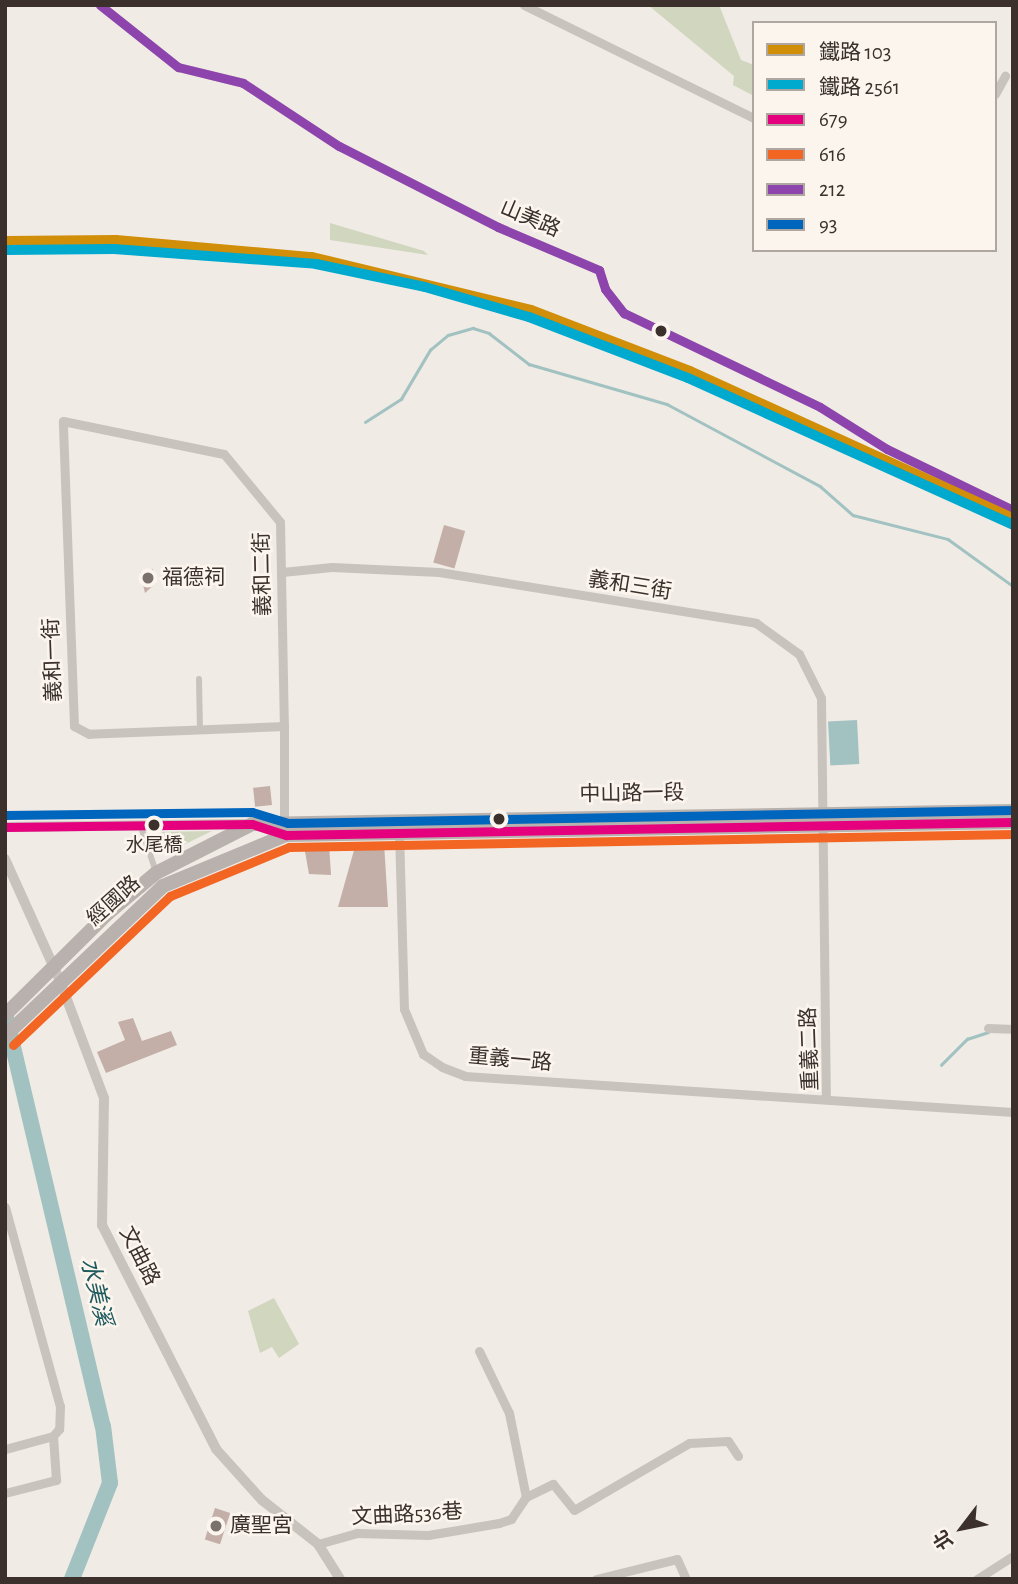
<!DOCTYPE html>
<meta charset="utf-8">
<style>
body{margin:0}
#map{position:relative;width:1018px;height:1584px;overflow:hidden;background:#f0ebe5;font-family:"Alegreya Sans","Noto Sans TC",sans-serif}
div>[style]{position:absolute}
.green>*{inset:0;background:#d1d6bf}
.water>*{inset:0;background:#a1c2c1;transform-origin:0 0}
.stream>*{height:2.5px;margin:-1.25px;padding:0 1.25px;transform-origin:1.25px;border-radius:1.25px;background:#a1c2c1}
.river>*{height:16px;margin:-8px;padding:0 8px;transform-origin:8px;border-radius:8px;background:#a1c2c1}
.building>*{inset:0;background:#c3afa7;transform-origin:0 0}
.pedestrian>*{height:6px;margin:-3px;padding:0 3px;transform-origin:3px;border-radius:3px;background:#c9c3be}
.minor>*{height:9px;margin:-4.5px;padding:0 4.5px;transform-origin:4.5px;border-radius:4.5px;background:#c9c3be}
.tertiary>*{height:10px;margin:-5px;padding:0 5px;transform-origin:5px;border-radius:5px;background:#c9c3be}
.primary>*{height:14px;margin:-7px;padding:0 7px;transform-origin:7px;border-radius:7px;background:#b8b1ad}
.bus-1>*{height:9px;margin:-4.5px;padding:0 4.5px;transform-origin:4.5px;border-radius:4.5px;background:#e5007d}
.bus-2>*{height:9px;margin:-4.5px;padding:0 4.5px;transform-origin:4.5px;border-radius:4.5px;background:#f26522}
.bus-3>*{height:9px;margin:-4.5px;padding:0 4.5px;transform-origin:4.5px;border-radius:4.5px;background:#8e44ad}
.bus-4>*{height:9px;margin:-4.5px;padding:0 4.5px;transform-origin:4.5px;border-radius:4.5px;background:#0065bd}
.rail-1>*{height:10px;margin:-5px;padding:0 5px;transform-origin:5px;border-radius:5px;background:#d18e09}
.rail-2>*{height:10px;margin:-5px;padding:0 5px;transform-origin:5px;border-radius:5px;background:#00a9ce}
.dots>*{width:19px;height:19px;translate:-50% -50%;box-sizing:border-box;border:4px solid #fbf5ee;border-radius:50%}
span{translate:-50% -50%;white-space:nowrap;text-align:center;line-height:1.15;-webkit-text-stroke:5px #fbf5ee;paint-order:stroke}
.bus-label{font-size:19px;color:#3b302b}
.street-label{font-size:21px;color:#3b302b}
.poi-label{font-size:21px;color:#3b302b}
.left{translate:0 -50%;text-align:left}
.water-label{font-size:23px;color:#1f5a5e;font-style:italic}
.frame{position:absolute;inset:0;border:7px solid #3b302b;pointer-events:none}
.legend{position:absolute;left:752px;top:21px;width:245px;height:231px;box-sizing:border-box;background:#fbf5ee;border:2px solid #aea6a0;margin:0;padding:9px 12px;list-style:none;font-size:21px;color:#3b302b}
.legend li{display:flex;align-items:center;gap:14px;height:35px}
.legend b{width:35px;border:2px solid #aea6a0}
.north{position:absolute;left:927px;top:1493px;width:70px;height:70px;-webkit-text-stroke:5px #fbf5ee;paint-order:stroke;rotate:238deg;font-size:19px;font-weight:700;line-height:28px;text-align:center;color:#3b302b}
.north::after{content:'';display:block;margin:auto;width:24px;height:32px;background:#3b302b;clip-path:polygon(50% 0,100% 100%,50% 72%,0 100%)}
</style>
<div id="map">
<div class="green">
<i style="clip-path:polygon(648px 5px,719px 5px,741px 60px,754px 65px,754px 96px,733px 85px,734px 76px)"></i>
<i style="clip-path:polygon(330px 223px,424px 251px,428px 255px,330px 240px)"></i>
<i style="clip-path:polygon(212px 831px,169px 852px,162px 832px)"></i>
<i style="clip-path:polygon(274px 1298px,299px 1344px,279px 1358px,272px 1347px,260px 1353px,248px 1311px)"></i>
</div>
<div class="water">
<i style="left:857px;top:720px;width:44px;height:29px;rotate:87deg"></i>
</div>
<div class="stream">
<i style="left:365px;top:422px;width:43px;rotate:-32.6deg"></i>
<i style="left:401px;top:399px;width:57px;rotate:-59.4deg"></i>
<i style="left:430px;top:350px;width:23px;rotate:-40deg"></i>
<i style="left:448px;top:335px;width:26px;rotate:-16deg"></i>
<i style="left:473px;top:328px;width:17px;rotate:17deg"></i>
<i style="left:489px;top:333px;width:51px;rotate:37.8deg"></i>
<i style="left:529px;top:364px;width:144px;rotate:16.2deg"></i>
<i style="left:667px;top:404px;width:174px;rotate:28.2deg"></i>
<i style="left:820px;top:486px;width:44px;rotate:41.3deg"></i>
<i style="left:853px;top:515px;width:98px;rotate:14.2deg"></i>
<i style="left:948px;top:539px;width:80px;rotate:35.9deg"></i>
<i style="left:941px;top:1065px;width:37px;rotate:-45deg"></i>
<i style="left:967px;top:1039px;width:22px;rotate:-18deg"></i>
</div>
<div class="river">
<i style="left:5px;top:1013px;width:424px;rotate:76.7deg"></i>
<i style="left:103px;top:1426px;width:57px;rotate:83deg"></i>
<i style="left:110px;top:1483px;width:103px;rotate:111.6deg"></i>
</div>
<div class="building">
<i style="left:444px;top:525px;width:22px;height:39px;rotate:16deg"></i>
<i style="clip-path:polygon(153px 569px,156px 583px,145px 593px,140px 572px)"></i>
<i style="left:270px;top:786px;width:19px;height:17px;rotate:84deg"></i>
<i style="clip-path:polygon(356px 843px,384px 843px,388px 907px,338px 907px)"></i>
<i style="clip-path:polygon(329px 844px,331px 875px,309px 874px,304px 846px)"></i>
<i style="clip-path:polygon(133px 1018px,142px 1041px,171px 1031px,177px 1045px,106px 1073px,97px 1052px,125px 1040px,118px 1022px)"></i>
<i style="left:215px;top:1508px;width:16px;height:33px;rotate:18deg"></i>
</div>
<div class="pedestrian">
<i style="left:199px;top:679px;width:50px;rotate:88.9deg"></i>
<i style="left:141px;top:827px;width:47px;rotate:71.6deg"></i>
</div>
<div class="minor">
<i style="left:100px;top:5px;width:100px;rotate:38.5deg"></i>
<i style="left:178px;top:67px;width:67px;rotate:13.8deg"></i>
<i style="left:243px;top:83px;width:115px;rotate:33.3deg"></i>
<i style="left:339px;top:146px;width:178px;rotate:27deg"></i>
<i style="left:498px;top:227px;width:110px;rotate:23.1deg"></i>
<i style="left:599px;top:270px;width:20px;rotate:72deg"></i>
<i style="left:605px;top:289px;width:31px;rotate:52deg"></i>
<i style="left:624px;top:313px;width:217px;rotate:25.6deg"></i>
<i style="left:820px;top:407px;width:79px;rotate:32.1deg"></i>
<i style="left:887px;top:449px;width:140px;rotate:25.8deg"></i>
<i style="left:524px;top:5px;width:256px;rotate:26.2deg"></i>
<i style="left:995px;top:94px;width:21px;rotate:-61deg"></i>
<i style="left:282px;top:572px;width:50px;rotate:-5.7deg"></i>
<i style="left:332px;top:567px;width:107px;rotate:2.7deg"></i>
<i style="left:439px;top:572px;width:321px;rotate:9.1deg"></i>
<i style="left:756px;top:623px;width:53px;rotate:35.8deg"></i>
<i style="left:799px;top:654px;width:49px;rotate:63.4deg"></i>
<i style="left:821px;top:698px;width:401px;rotate:89.3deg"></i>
<i style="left:284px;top:726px;width:195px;rotate:177.7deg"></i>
<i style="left:89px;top:734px;width:17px;rotate:-152deg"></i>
<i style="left:74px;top:726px;width:305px;rotate:-92.1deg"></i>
<i style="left:63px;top:421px;width:164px;rotate:11.6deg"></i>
<i style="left:224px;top:454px;width:88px;rotate:50.5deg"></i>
<i style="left:280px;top:522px;width:204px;rotate:88.9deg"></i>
<i style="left:284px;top:726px;width:100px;rotate:90deg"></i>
<i style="left:399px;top:831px;width:178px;rotate:88.4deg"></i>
<i style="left:404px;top:1009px;width:49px;rotate:67.1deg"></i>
<i style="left:423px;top:1054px;width:23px;rotate:34deg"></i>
<i style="left:442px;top:1067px;width:25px;rotate:21deg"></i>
<i style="left:465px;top:1076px;width:549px;rotate:3.76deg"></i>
<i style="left:988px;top:1028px;width:25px;rotate:2deg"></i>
<i style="left:5px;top:1207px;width:206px;rotate:74.6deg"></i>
<i style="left:60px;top:1406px;width:23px;rotate:92deg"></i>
<i style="left:59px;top:1429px;width:9px;rotate:131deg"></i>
<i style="left:53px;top:1436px;width:50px;rotate:164.8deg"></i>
<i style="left:479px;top:1351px;width:69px;rotate:64.2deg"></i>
<i style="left:509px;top:1413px;width:86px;rotate:78.6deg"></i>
<i style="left:5px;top:1493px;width:53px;rotate:-14.3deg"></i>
<i style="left:56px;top:1480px;width:44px;rotate:-93.9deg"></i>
<i style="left:318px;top:1544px;width:41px;rotate:-15.8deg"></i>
<i style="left:357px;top:1533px;width:71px;rotate:1.6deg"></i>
<i style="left:428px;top:1535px;width:72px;rotate:-9.6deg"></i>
<i style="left:499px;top:1523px;width:13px;rotate:-18deg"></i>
<i style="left:511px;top:1519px;width:27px;rotate:-56deg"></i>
<i style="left:526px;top:1497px;width:30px;rotate:-26deg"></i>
<i style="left:553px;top:1484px;width:33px;rotate:51deg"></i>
<i style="left:574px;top:1510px;width:133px;rotate:-30.2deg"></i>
<i style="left:689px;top:1443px;width:39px;rotate:-3deg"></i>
<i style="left:728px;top:1441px;width:18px;rotate:56deg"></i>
<i style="left:596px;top:1579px;width:83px;rotate:-13.9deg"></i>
<i style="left:677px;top:1559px;width:22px;rotate:66deg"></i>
<i style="left:977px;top:1579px;width:43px;rotate:-32.6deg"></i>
</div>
<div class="tertiary">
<i style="left:5px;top:827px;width:247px;rotate:-0.7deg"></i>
<i style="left:252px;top:824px;width:36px;rotate:18deg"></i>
<i style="left:5px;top:859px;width:134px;rotate:65.7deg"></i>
<i style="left:60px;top:981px;width:125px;rotate:69.4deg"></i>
<i style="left:104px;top:1098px;width:127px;rotate:90.9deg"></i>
<i style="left:102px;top:1225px;width:251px;rotate:63deg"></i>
<i style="left:216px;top:1449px;width:69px;rotate:48deg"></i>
<i style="left:262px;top:1500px;width:71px;rotate:38.2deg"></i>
<i style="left:318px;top:1544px;width:41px;rotate:57.8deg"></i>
</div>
<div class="primary">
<i style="left:5px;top:1015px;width:145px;rotate:-44.7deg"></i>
<i style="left:108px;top:913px;width:62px;rotate:-39.8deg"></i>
<i style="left:156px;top:873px;width:108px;rotate:-27deg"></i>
<i style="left:252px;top:824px;width:761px;rotate:-0.98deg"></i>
<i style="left:5px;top:1036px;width:218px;rotate:-43.5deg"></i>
<i style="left:163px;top:886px;width:133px;rotate:-22.5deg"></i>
<i style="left:286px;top:835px;width:727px;rotate:-1.02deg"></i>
</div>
<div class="bus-1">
<i style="left:5px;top:827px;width:247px;rotate:-0.7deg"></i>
<i style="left:252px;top:824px;width:36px;rotate:18deg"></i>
<i style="left:286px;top:835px;width:727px;rotate:-1.02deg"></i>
</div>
<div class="bus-2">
<i style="left:13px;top:1045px;width:216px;rotate:-43.5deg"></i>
<i style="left:170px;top:896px;width:129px;rotate:-22.4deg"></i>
<i style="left:289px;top:847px;width:724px;rotate:-1.03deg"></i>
</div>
<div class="bus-3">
<i style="left:100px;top:5px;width:100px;rotate:38.5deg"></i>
<i style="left:178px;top:67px;width:67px;rotate:13.8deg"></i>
<i style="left:243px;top:83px;width:115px;rotate:33.3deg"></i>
<i style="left:339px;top:146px;width:178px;rotate:27deg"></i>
<i style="left:498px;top:227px;width:110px;rotate:23.1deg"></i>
<i style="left:599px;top:270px;width:20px;rotate:72deg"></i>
<i style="left:605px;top:289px;width:31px;rotate:52deg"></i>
<i style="left:624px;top:313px;width:217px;rotate:25.6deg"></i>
<i style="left:820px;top:407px;width:79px;rotate:32.1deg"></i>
<i style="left:887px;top:449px;width:140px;rotate:25.8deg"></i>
</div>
<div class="bus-4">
<i style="left:5px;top:815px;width:247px;rotate:-0.7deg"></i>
<i style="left:252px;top:812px;width:38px;rotate:17deg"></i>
<i style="left:288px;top:823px;width:725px;rotate:-1.03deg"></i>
</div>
<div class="rail-1">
<i style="left:5px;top:241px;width:111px;rotate:-0.5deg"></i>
<i style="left:116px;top:240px;width:197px;rotate:5deg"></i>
<i style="left:312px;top:257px;width:225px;rotate:13.6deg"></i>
<i style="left:531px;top:310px;width:170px;rotate:21deg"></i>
<i style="left:690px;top:371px;width:355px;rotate:24.5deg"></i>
</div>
<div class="rail-2">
<i style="left:5px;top:250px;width:109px;rotate:-0.5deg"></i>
<i style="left:114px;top:249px;width:203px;rotate:4.2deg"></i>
<i style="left:316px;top:264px;width:111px;rotate:11.9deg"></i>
<i style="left:425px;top:287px;width:108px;rotate:16.1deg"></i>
<i style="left:529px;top:317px;width:170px;rotate:21deg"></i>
<i style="left:688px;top:378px;width:357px;rotate:24.3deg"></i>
</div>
<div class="dots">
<i style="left:661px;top:331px;background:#3b302b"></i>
<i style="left:148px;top:578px;background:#7a716c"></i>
<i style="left:499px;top:819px;background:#3b302b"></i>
<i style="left:154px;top:825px;background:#3b302b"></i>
<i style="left:216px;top:1526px;background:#7a716c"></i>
</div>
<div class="bus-label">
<span style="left:154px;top:846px">水尾橋</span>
</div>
<div class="street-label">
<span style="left:530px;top:219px;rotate:23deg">山美路</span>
<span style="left:263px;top:574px;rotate:-91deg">義和二街</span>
<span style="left:630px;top:586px;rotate:9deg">義和三街</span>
<span style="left:53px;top:660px;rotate:-92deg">義和一街</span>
<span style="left:632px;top:794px;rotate:-1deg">中山路一段</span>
<span style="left:114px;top:901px;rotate:-42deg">經國路</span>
<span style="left:810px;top:1049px;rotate:-92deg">重義二路</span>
<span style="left:510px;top:1060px;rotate:5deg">重義一路</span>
<span style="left:139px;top:1256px;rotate:63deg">文曲路</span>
<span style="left:407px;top:1515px;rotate:-3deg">文曲路536巷</span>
</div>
<div class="poi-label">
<span class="left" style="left:162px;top:578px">福德祠</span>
<span class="left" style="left:230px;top:1526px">廣聖宮</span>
</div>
<div class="water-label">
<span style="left:95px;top:1292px;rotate:77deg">水美溪</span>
</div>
<div class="frame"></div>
<ul class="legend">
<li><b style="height:9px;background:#d18e09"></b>鐵路 103</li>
<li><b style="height:9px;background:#00a9ce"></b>鐵路 2561</li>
<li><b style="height:9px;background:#e5007d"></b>679</li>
<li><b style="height:9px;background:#f26522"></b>616</li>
<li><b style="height:9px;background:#8e44ad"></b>212</li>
<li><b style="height:9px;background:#0065bd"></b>93</li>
</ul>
<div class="north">北</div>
</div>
